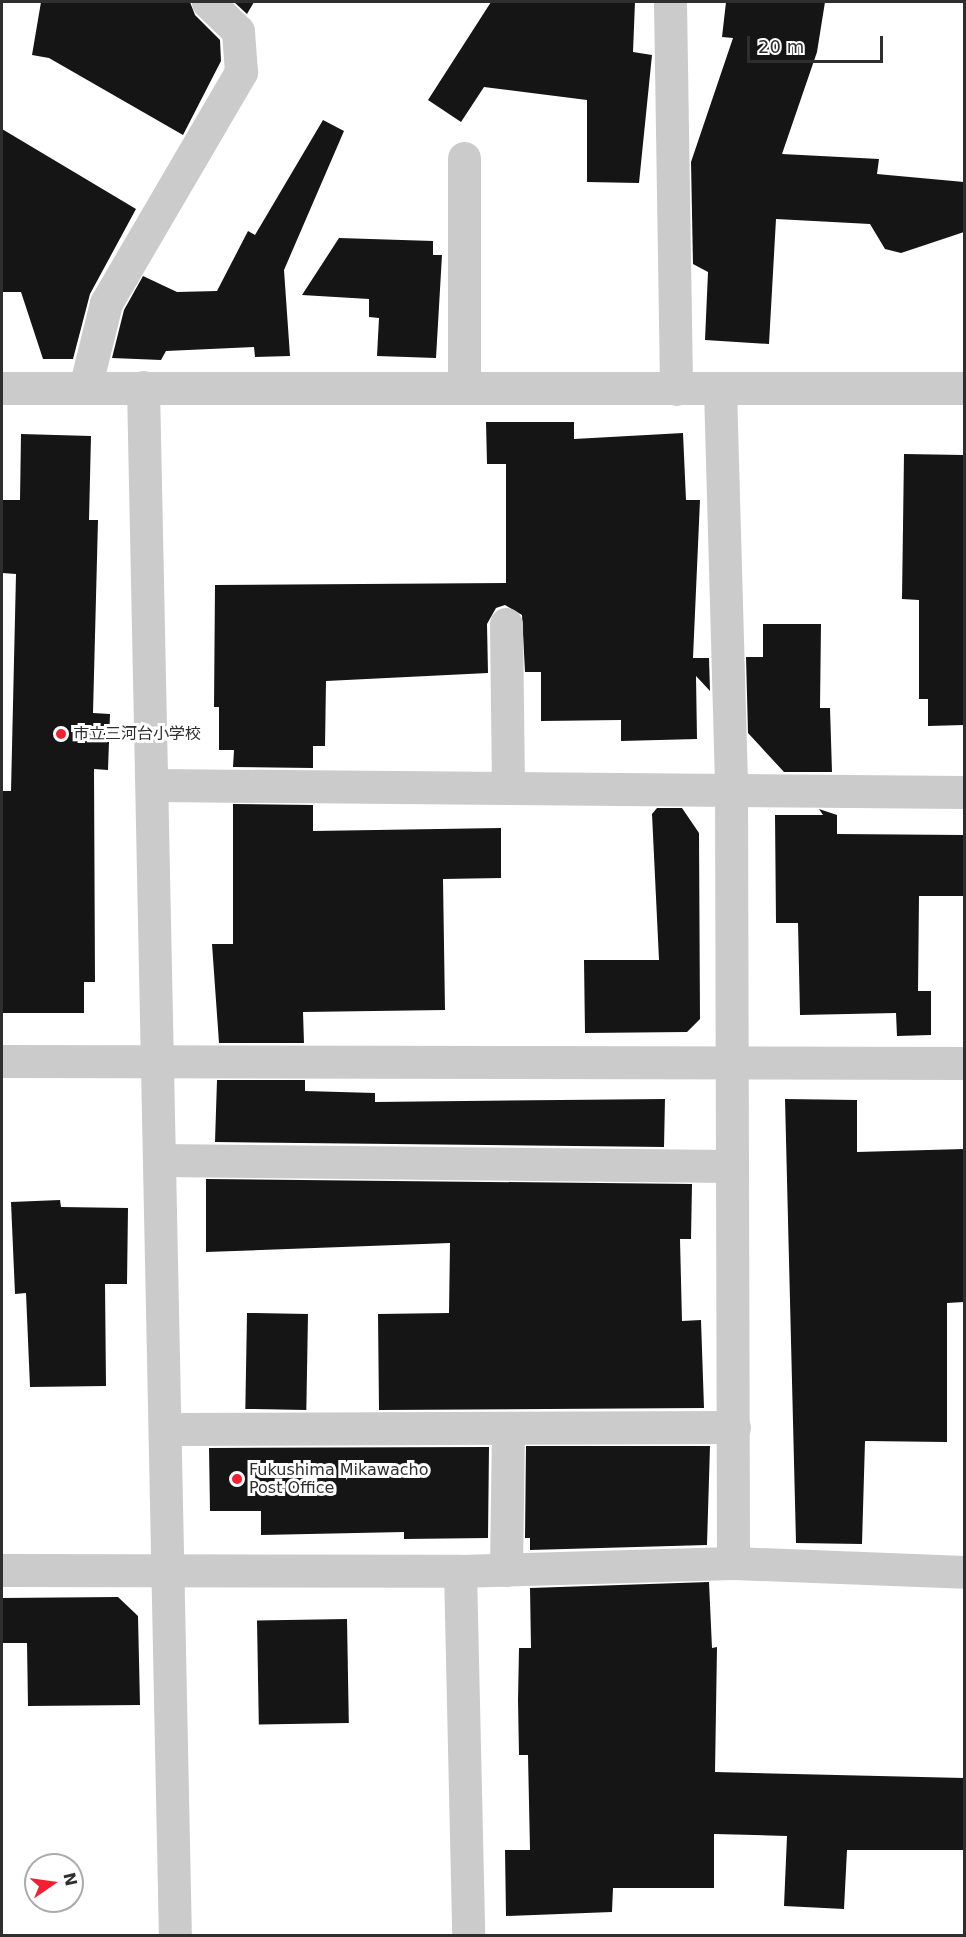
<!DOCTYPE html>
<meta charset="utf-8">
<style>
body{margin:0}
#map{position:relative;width:966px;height:1937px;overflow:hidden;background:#fff;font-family:"DejaVu Sans","Noto Sans JP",sans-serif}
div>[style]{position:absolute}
.building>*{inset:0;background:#151515;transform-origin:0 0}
.minor>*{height:33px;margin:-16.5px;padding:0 16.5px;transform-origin:16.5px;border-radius:16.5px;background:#cbcbcb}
.dots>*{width:16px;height:16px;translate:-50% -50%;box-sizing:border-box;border:3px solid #fff;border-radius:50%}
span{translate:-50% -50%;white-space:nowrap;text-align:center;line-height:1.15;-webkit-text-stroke:6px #fff;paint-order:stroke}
.poi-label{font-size:16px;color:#2e2e2e}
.left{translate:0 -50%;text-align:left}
.frame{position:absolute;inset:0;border:3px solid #2e2e2e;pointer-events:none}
.north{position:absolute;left:24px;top:1853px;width:60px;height:60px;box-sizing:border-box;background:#fff;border:2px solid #ababab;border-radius:50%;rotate:77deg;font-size:16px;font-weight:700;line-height:24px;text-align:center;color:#2e2e2e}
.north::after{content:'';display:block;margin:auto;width:21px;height:27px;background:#f42032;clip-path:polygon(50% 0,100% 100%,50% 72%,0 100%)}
.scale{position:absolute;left:747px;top:36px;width:136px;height:27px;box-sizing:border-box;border:3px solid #2e2e2e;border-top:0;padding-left:8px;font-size:18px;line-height:21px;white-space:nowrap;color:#2e2e2e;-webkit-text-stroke:4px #fff;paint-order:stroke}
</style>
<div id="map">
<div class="building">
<i style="clip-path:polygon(41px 2px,190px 2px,195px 15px,220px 40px,221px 61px,183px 135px,49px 58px,32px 55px)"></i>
<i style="clip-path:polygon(234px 2px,254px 2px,247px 14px)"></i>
<i style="clip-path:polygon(491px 2px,635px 2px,633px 52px,652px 55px,639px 183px,587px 182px,587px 100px,484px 87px,461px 122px,428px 100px)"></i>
<i style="clip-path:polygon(726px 2px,825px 2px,817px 52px,782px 154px,879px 159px,877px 174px,964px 182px,964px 232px,901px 253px,885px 249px,870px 224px,776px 219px,769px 344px,705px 340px,708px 272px,693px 264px,691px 162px,733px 38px,722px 37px)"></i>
<i style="clip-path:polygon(323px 120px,344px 131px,284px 270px,290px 356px,255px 357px,254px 347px,166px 351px,161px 360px,112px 358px,124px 310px,143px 276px,177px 292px,217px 291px,248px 231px,255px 235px)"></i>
<i style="clip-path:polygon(2px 129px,136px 209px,90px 294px,73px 359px,43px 359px,21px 292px,2px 292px)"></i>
<i style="clip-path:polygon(339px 238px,433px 241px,433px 255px,442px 255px,436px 358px,377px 356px,379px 318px,369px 317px,369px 299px,302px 295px)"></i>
<i style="clip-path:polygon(486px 422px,574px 422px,574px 439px,683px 433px,686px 500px,700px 500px,693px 658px,709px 658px,710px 691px,696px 676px,697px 739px,621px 741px,621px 720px,541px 721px,541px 672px,525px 672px,522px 615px,505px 605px,496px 608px,487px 624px,488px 673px,326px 681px,325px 746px,313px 746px,313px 768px,233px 767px,234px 750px,219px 750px,219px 707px,214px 707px,215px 585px,506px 583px,506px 464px,487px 464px)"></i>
<i style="clip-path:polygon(21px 434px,91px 436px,89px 520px,98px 520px,93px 713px,110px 714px,108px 770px,94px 769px,95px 982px,84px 982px,84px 1013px,2px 1013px,2px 791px,11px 791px,16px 574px,2px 573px,2px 500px,20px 500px)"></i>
<i style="clip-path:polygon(904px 454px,964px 455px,964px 725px,928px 726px,928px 699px,919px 699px,919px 600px,902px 599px)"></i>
<i style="clip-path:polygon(763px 624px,821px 624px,820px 708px,830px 708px,832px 772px,784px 772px,748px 733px,746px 657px,763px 657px)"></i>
<i style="clip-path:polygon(233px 804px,313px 805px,313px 831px,501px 828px,501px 878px,443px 879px,445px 1010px,303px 1012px,304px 1043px,219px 1043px,212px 944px,233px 944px)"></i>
<i style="clip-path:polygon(657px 808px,682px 808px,699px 833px,700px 1019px,687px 1032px,585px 1033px,584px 960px,659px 960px,652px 814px)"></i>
<i style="clip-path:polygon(819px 809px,837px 815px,837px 834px,964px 835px,964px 896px,919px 896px,918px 991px,931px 991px,931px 1035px,897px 1036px,896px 1013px,800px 1015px,798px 923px,776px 923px,775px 815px,823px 815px)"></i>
<i style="clip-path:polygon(217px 1080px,305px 1080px,305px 1091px,375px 1093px,375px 1102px,665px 1099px,664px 1147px,215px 1142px)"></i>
<i style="clip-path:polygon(785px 1099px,857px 1100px,857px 1152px,964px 1149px,964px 1302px,947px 1303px,947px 1442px,865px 1441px,862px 1544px,796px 1543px)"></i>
<i style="clip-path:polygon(206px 1179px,692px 1184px,691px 1239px,680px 1239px,682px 1321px,701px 1320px,704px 1408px,379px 1410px,378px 1314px,449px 1313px,450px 1243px,206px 1252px)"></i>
<i style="clip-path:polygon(60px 1200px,61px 1207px,128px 1208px,127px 1284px,105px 1284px,106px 1386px,30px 1387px,26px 1293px,15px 1294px,11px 1202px)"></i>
<i style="left:308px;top:1314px;width:96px;height:61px;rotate:91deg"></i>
<i style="clip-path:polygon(526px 1446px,710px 1446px,707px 1545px,530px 1550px,530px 1538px,525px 1538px)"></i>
<i style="clip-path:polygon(489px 1447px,488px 1538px,404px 1539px,404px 1532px,261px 1535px,261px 1511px,210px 1511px,209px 1448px)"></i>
<i style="clip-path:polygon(709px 1582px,712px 1648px,717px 1647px,715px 1772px,964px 1778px,964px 1850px,847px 1850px,844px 1909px,784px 1906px,787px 1836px,714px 1834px,714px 1888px,613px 1888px,612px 1912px,506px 1916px,505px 1850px,530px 1850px,528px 1755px,519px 1755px,518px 1700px,519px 1648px,531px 1648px,530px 1588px)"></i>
<i style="clip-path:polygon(118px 1597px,138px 1616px,140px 1705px,28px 1706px,27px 1643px,2px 1643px,2px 1598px)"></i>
<i style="left:347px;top:1619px;width:104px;height:90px;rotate:89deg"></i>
</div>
<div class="minor">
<i style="left:670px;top:2px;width:387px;rotate:89.1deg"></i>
<i style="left:464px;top:158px;width:230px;rotate:90deg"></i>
<i style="left:143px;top:387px;width:1549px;rotate:88.82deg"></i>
<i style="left:2px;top:388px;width:962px"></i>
<i style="left:85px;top:388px;width:88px;rotate:-76.1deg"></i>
<i style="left:106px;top:303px;width:268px;rotate:-59.7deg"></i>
<i style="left:241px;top:72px;width:41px;rotate:-94.2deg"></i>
<i style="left:238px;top:31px;width:42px;rotate:-136deg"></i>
<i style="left:720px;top:389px;width:399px;rotate:88.4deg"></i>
<i style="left:731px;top:788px;width:775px;rotate:89.85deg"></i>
<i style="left:506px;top:624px;width:163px;rotate:89.3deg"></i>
<i style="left:154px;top:785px;width:810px;rotate:0.5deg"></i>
<i style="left:2px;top:1061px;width:962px;rotate:0.12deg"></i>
<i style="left:159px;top:1160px;width:571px;rotate:0.6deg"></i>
<i style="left:168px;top:1429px;width:566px;rotate:-0.2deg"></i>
<i style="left:2px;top:1570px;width:458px;rotate:0.1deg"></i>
<i style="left:460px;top:1571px;width:273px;rotate:-1.7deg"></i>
<i style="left:733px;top:1563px;width:231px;rotate:2.2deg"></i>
<i style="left:506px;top:1570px;width:142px;rotate:-89.2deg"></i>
<i style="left:460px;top:1571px;width:365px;rotate:88.7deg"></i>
</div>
<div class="dots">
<i style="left:61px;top:734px;background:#f42032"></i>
<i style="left:237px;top:1479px;background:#f42032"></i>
</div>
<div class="poi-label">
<span class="left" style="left:73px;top:734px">市立三河台小学校</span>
<span class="left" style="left:249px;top:1479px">Fukushima Mikawacho<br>Post Office</span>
</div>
<div class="frame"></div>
<div class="north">N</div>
<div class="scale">20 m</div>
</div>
